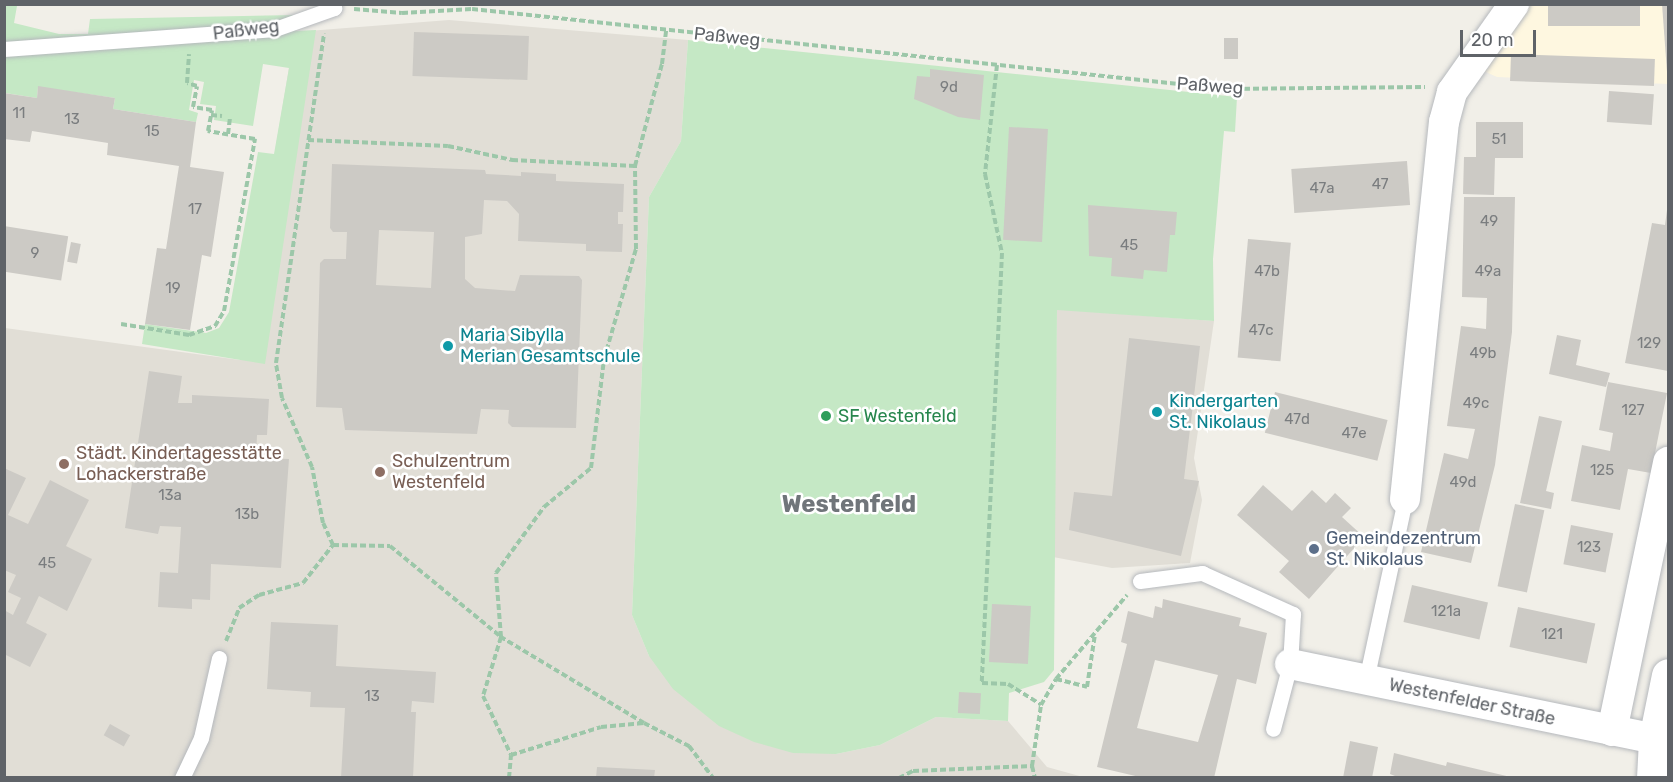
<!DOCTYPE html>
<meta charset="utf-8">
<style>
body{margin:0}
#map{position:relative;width:1673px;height:782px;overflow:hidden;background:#f1efe8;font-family:Rubik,sans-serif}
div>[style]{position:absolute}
.commercial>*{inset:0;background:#fef7e0}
.education>*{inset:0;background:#e1ded6}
.green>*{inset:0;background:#c5e8c5}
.building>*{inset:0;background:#cccac5;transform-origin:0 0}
.path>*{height:4px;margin-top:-2px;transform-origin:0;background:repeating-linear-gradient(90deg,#9cc7a9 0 6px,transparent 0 9px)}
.roads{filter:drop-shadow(0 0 2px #b5b8bc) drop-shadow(0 0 2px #b5b8bc)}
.service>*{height:15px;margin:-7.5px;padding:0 7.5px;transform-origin:7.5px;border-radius:7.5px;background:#fff}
.minor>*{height:30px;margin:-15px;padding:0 15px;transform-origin:15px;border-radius:15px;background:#fff}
.tertiary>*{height:33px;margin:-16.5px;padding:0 16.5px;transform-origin:16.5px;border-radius:16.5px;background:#fff}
.dots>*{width:16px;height:16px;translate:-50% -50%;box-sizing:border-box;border:3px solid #fff;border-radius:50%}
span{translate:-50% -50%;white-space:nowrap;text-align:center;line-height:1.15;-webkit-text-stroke:5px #fff;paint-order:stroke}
.number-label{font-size:15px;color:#7a7d7f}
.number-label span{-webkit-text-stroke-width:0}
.street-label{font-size:18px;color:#5f6368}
.culture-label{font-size:18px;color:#0d838f}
.left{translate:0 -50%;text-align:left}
.leisure-label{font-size:18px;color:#27864d}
.education-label{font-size:18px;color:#785e54}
.service-label{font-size:18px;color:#4e5e75}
.district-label{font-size:24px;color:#70757a;font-weight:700}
.frame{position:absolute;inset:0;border:6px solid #5f6368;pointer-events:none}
.scale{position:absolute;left:1460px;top:30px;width:76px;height:27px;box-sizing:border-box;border:3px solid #5f6368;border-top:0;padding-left:8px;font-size:18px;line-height:21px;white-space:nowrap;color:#5f6368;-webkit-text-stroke:4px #fff;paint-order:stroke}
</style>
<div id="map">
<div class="commercial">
<i style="clip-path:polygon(1526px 5px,1668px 5px,1668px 84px,1497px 77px,1479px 69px)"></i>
</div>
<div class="education">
<i style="clip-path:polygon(449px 20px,688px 40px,681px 141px,649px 197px,632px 615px,649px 656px,836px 754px,880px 745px,936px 717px,1008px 721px,1047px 767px,1083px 777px,5px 778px,5px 328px,240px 360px,295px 32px)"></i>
<i style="clip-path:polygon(1057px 309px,1214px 321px,1194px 458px,1202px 500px,1190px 563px,1112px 568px,1053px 557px)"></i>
</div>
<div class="green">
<i style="clip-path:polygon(5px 5px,17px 6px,14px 23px,59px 34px,88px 34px,90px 19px,296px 15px,296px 31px,316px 30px,265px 364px,142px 344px,145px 324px,206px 333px,219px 328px,229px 312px,258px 152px,274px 154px,289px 68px,263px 64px,253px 126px,214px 120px,216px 106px,200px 104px,204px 82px,194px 80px,189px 110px,198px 113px,196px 122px,113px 109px,115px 98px,38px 87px,37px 98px,5px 93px)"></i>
<i style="clip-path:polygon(688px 40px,1237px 97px,1235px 132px,1224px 131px,1213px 259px,1214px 321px,1057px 310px,1054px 670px,1044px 682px,1009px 693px,1008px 721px,936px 717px,880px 745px,836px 754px,793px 753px,754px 742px,719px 726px,673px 689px,649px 656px,632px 615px,649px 197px,681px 141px)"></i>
</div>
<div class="building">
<i style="left:1548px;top:4px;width:92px;height:22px"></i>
<i style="clip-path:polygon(1662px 4px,1668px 4px,1668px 72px,1667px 72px)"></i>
<i style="left:414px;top:32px;width:115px;height:44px;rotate:2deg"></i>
<i style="left:1224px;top:38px;width:14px;height:21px"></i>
<i style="left:1511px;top:54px;width:144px;height:27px;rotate:2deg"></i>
<i style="clip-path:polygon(930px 69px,984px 75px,980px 120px,958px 117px,914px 99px,917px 76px,930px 77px)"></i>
<i style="clip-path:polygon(38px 86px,115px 98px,113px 109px,196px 122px,190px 167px,224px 172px,211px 257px,202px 255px,190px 330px,145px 324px,157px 248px,166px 249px,179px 166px,107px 155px,108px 143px,32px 131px,30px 142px,4px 139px,4px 93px,37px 98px)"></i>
<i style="left:1609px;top:91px;width:45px;height:31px;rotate:4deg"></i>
<i style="clip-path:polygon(1476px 122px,1523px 122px,1523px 158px,1495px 158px,1494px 195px,1463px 194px,1464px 157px,1476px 157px)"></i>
<i style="left:1009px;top:127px;width:39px;height:113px;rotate:3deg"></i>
<i style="left:1407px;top:161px;width:44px;height:116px;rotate:86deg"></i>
<i style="clip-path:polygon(evenodd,332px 164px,485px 170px,486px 174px,521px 176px,521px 172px,556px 174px,556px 181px,624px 184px,623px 212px,618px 212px,618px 224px,623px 224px,622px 252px,586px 251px,586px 244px,518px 241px,519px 214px,507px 201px,484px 200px,482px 234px,465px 237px,465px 279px,475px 288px,515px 291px,520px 275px,579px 276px,582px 280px,576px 428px,512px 427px,508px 423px,509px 410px,481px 409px,477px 434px,345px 430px,342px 408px,316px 407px,320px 263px,324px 259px,346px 259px,346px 256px,347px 232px,333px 232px,330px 228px,332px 164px,379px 230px,434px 232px,431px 288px,376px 285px,379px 230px)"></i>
<i style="clip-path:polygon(1464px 197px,1515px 197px,1512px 332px,1495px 465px,1471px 563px,1421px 552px,1444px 453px,1468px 459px,1475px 429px,1447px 426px,1461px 326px,1486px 329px,1487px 298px,1462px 297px)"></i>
<i style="clip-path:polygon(1088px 205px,1177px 212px,1175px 235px,1170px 235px,1167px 272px,1144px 270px,1143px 279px,1111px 276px,1112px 258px,1089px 256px)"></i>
<i style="clip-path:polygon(1667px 210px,1668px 210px,1668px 371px,1625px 363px,1652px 223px,1665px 225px)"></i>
<i style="left:4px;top:226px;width:65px;height:45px;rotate:9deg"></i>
<i style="left:1248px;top:239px;width:43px;height:119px;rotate:5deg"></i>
<i style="left:71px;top:242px;width:10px;height:20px;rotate:11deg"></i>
<i style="clip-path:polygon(1557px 335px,1581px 340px,1576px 365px,1610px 373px,1606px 387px,1549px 374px)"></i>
<i style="clip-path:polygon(1129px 338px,1200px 346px,1184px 479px,1199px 481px,1181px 556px,1069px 530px,1074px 492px,1112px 496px)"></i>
<i style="clip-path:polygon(149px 371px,182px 376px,178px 403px,192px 403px,192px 395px,269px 399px,267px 435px,257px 435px,256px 458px,289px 459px,281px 568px,211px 564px,210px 600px,192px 599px,192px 609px,158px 607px,160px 572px,178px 573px,181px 527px,160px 526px,158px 534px,125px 528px)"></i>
<i style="clip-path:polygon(1608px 382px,1667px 393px,1651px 473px,1628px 469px,1620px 510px,1571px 501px,1582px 445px,1610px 451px,1613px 433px,1599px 430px)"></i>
<i style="left:1275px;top:392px;width:116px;height:42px;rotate:14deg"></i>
<i style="clip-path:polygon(1539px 416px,1562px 421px,1546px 491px,1554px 493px,1551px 509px,1520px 503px)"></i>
<i style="clip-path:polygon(4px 468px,26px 478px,8px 515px,28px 524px,50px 480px,89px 500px,66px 546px,92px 559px,67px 611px,39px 596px,26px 623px,47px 634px,30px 667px,4px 654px,4px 610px,13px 615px,21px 598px,8px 592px,16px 575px,4px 570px)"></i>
<i style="clip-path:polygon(1263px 485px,1292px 511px,1312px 490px,1326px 503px,1335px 493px,1351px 508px,1342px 517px,1364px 537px,1309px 599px,1279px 572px,1289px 561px,1237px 515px)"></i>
<i style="left:1515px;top:504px;width:30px;height:84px;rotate:12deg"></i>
<i style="left:1571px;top:525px;width:43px;height:40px;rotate:11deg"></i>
<i style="left:1412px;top:585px;width:78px;height:38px;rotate:13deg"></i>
<i style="clip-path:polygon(evenodd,1163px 599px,1241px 618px,1239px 626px,1267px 633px,1256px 684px,1237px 679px,1214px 778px,1144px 778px,1097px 767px,1127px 644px,1121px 642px,1128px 611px,1153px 618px,1155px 606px,1162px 608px,1163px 599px,1155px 660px,1218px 675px,1198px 742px,1137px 728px,1155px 660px)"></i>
<i style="left:992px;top:604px;width:39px;height:58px;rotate:3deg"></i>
<i style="left:1518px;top:607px;width:79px;height:41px;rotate:12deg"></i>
<i style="clip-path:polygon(271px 622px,338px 625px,336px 666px,436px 672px,434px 703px,412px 701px,411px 712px,416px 712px,413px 778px,341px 778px,345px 708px,310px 707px,311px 692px,267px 689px)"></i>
<i style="left:959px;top:692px;width:22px;height:21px;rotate:3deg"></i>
<i style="left:110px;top:724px;width:23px;height:13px;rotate:29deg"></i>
<i style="clip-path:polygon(1350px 741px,1378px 747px,1372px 778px,1343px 778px)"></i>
<i style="clip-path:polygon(1394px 753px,1446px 766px,1447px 762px,1515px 778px,1400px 778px,1390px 774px)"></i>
<i style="clip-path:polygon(597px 767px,655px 770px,654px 778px,596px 778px)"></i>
</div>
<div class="path">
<i style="left:354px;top:9px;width:48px;rotate:4.8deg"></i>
<i style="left:402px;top:13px;width:70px;rotate:-3.3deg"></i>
<i style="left:472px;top:9px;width:758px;rotate:6.06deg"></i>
<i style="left:1226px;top:89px;width:199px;rotate:-0.6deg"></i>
<i style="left:997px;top:65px;width:110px;rotate:96.3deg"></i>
<i style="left:985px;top:174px;width:81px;rotate:77.9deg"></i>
<i style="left:1002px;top:253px;width:430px;rotate:92.7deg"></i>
<i style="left:982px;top:683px;width:26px;rotate:2deg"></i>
<i style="left:1008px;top:684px;width:39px;rotate:32deg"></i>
<i style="left:211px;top:115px;width:11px;rotate:5deg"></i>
<i style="left:228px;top:134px;width:16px;rotate:-83deg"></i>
<i style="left:308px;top:140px;width:140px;rotate:2.5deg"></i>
<i style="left:448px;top:146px;width:66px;rotate:12.3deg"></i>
<i style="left:512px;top:160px;width:123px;rotate:2.8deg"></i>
<i style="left:121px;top:324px;width:69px;rotate:9.2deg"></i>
<i style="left:189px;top:335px;width:28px;rotate:-19deg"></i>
<i style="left:215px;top:326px;width:17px;rotate:-59deg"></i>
<i style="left:224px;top:311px;width:175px;rotate:-79.8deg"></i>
<i style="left:255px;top:139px;width:48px;rotate:-170.3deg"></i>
<i style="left:208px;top:131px;width:21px;rotate:-79deg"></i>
<i style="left:212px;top:110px;width:19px;rotate:-171deg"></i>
<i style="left:193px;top:107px;width:21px;rotate:-79deg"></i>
<i style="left:197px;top:86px;width:10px;rotate:-163deg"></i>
<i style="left:187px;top:83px;width:29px;rotate:-86deg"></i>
<i style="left:333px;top:545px;width:57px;rotate:1deg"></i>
<i style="left:390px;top:546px;width:144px;rotate:39.3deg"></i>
<i style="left:501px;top:637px;width:62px;rotate:107deg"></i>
<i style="left:483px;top:696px;width:65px;rotate:64.6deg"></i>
<i style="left:511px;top:755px;width:94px;rotate:-17.3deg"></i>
<i style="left:601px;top:727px;width:43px;rotate:-5.3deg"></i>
<i style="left:644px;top:723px;width:51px;rotate:27.1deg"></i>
<i style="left:689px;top:746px;width:40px;rotate:53deg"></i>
<i style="left:226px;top:641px;width:35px;rotate:-68deg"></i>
<i style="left:239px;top:608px;width:24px;rotate:-33deg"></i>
<i style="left:259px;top:595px;width:46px;rotate:-15.3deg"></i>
<i style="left:303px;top:583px;width:48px;rotate:-51.7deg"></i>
<i style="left:333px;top:545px;width:24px;rotate:-114deg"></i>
<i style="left:323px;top:523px;width:57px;rotate:-101.1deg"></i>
<i style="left:312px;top:467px;width:75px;rotate:-113.5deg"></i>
<i style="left:282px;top:398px;width:36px;rotate:-100deg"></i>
<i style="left:276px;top:363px;width:333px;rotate:-81.7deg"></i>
<i style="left:1056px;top:679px;width:110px;rotate:-49.8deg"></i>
<i style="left:644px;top:723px;width:167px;rotate:-149deg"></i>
<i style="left:501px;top:637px;width:64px;rotate:-94.5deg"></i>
<i style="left:496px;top:573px;width:82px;rotate:-54deg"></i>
<i style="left:544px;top:507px;width:61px;rotate:-39.7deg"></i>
<i style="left:591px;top:468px;width:110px;rotate:-83.2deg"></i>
<i style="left:604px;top:359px;width:115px;rotate:-73.8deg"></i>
<i style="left:636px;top:249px;width:83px;rotate:-90.7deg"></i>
<i style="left:635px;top:166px;width:106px;rotate:-75.2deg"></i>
<i style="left:662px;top:64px;width:34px;rotate:-83deg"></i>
<i style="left:1032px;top:766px;width:62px;rotate:-81.6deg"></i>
<i style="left:1041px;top:705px;width:30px;rotate:-60deg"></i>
<i style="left:1056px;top:679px;width:32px;rotate:14deg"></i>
<i style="left:1087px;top:687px;width:54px;rotate:-81.4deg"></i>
<i style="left:509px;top:778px;width:23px;rotate:-85deg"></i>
<i style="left:899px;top:778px;width:16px;rotate:-27deg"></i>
<i style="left:913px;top:771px;width:119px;rotate:-2.4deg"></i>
<i style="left:1032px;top:766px;width:12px;rotate:76deg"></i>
</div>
<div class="roads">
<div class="service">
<i style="left:4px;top:49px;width:272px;rotate:-4.2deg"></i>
<i style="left:275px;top:29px;width:63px;rotate:-19.6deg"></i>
<i style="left:334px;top:8px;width:4px;rotate:-90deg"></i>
<i style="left:1140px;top:581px;width:63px;rotate:-7.4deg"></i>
<i style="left:1202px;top:573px;width:100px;rotate:24.3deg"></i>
<i style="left:1293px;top:614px;width:50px;rotate:93.4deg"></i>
<i style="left:1290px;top:664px;width:67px;rotate:104.7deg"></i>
<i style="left:1366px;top:680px;width:185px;rotate:-77.8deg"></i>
<i style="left:182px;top:778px;width:44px;rotate:-64.6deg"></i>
<i style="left:201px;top:738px;width:82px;rotate:-77.3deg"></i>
</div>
<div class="minor">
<i style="left:1405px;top:499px;width:379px;rotate:-84.1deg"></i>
<i style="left:1444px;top:122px;width:31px;rotate:-75deg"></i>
<i style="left:1452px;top:92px;width:108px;rotate:-54.8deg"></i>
<i style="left:1290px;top:664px;width:373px;rotate:11.6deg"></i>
<i style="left:1612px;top:731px;width:275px;rotate:-78.2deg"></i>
</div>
<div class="tertiary">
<i style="left:1653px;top:778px;width:39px;rotate:-87deg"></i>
<i style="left:1655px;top:739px;width:65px;rotate:-78.5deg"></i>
</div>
</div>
<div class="dots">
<i style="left:448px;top:346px;background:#0f9aa8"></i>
<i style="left:1157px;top:412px;background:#0f9aa8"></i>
<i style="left:826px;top:416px;background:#2e9e5b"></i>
<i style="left:64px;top:464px;background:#8d6e63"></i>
<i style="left:380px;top:472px;background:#8d6e63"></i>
<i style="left:1314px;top:549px;background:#5c6f8a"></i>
</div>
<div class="number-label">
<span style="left:949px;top:88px">9d</span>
<span style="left:19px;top:114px">11</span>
<span style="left:72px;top:120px">13</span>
<span style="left:152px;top:132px">15</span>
<span style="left:1499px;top:140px">51</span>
<span style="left:1380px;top:185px">47</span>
<span style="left:1322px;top:189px">47a</span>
<span style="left:195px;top:210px">17</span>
<span style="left:1489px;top:222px">49</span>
<span style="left:1129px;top:246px">45</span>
<span style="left:35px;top:254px">9</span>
<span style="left:1267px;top:272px">47b</span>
<span style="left:1488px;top:272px">49a</span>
<span style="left:173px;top:289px">19</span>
<span style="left:1261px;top:331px">47c</span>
<span style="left:1649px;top:344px">129</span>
<span style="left:1483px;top:354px">49b</span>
<span style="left:1476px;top:404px">49c</span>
<span style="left:1633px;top:411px">127</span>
<span style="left:1297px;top:420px">47d</span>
<span style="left:1354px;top:434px">47e</span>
<span style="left:1602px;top:471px">125</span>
<span style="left:1463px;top:483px">49d</span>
<span style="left:170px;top:496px">13a</span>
<span style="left:247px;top:515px">13b</span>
<span style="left:1589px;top:548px">123</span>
<span style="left:47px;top:564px">45</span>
<span style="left:1446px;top:612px">121a</span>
<span style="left:1552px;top:635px">121</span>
<span style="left:372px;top:697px">13</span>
</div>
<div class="street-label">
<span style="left:246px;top:30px;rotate:-7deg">Paßweg</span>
<span style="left:727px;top:37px;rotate:6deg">Paßweg</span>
<span style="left:1210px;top:86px;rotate:4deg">Paßweg</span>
<span style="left:1472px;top:702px;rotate:12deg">Westenfelder Straße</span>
</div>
<div class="culture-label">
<span class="left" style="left:460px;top:346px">Maria Sibylla<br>Merian Gesamtschule</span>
<span class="left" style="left:1169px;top:412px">Kindergarten<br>St. Nikolaus</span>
</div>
<div class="leisure-label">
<span class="left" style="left:838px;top:416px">SF Westenfeld</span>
</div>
<div class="education-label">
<span class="left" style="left:76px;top:464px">Städt. Kindertagesstätte<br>Lohackerstraße</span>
<span class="left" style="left:392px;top:472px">Schulzentrum<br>Westenfeld</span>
</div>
<div class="service-label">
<span class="left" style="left:1326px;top:549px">Gemeindezentrum<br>St. Nikolaus</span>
</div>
<div class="district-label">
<span style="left:849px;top:505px">Westenfeld</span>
</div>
<div class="frame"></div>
<div class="scale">20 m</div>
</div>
